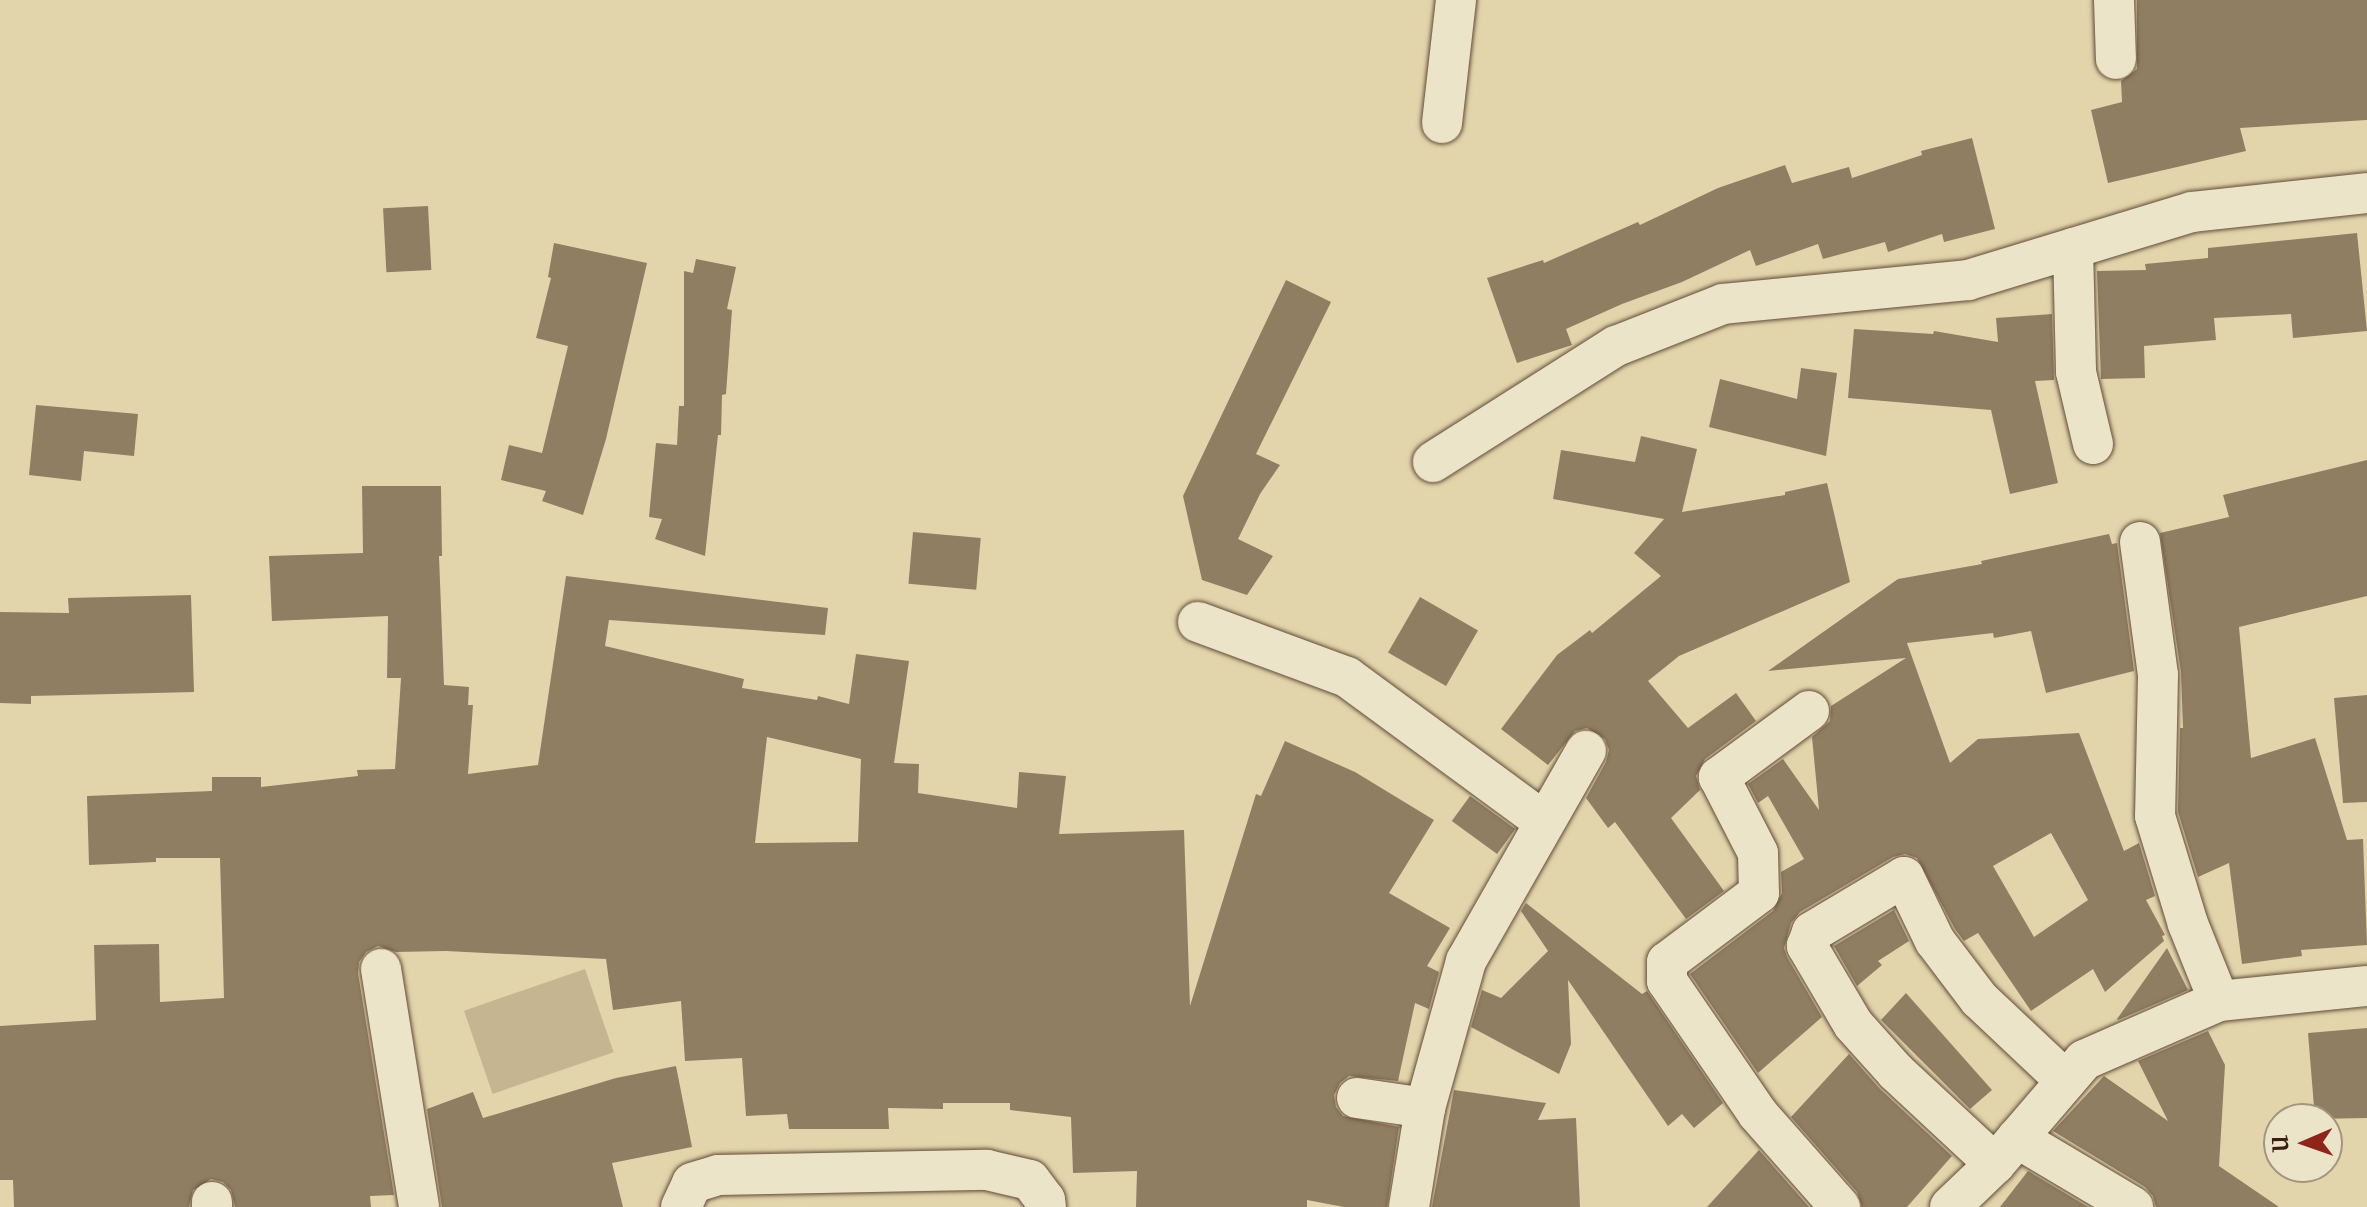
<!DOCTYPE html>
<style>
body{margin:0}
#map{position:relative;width:2367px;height:1207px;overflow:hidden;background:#e2d5ab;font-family:"IM FELL French Canon",serif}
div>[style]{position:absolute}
.green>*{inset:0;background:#c5b691;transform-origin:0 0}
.building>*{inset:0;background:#907e62;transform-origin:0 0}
.roads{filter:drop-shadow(0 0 2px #624c38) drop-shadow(0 0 2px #624c38)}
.minor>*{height:40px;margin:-20px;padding:0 20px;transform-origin:20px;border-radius:20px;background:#ece4c8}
span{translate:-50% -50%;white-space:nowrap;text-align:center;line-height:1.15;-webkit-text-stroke:7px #ece4c8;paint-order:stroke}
.north{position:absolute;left:2263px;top:1103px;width:80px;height:80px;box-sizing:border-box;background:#ece4c8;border:2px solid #a4957f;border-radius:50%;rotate:268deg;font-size:22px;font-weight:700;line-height:32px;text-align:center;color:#381f12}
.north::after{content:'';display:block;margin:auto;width:28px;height:36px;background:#8f2418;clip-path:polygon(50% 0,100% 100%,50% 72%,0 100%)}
</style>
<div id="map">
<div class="green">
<i style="left:585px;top:969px;width:88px;height:128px;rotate:71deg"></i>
</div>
<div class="building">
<i style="clip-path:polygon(2137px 0,2367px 0,2367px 120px,2240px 128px,2246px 151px,2108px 183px,2091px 110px,2122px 102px,2121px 81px,2137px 69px)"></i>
<i style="clip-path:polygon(1972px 138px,1995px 229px,1944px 242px,1942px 234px,1888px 252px,1885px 242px,1823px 259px,1818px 244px,1756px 266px,1750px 250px,1682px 282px,1622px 304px,1566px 329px,1572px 345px,1517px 363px,1487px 278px,1543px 260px,1544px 263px,1638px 222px,1640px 225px,1718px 188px,1785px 165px,1792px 183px,1849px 167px,1852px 178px,1922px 155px,1921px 151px)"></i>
<i style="left:428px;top:206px;width:64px;height:45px;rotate:87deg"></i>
<i style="clip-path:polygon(2357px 233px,2367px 331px,2293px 338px,2291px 314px,2214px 318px,2216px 340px,2144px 346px,2145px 378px,2101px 379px,2097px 271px,2146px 270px,2145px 264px,2208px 258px,2208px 248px)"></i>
<i style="clip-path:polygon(554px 243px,647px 263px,606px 439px,583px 515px,542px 501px,546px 491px,501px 480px,509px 445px,542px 453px,568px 346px,536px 338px,551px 278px,548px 277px)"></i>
<i style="clip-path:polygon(696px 259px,736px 267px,727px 309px,732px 310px,726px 394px,722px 395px,721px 435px,718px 435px,705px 556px,655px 539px,662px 519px,649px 517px,656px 443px,677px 445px,679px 406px,684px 406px,684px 271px,693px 273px)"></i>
<i style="clip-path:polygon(1286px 280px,1331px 302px,1256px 454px,1280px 465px,1260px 494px,1238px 539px,1273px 556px,1247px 595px,1202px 580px,1183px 496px)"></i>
<i style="clip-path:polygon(2052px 314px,2054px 380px,2035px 381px,2058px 483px,2010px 494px,1991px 410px,1848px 398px,1854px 329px,1933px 334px,1934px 331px,1998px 342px,1996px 318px)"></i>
<i style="clip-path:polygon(1801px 368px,1837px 373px,1826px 456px,1709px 427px,1720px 379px,1797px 399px)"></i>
<i style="clip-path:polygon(36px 405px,138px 414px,134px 456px,84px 451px,81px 481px,29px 475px)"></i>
<i style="clip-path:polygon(1641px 436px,1697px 449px,1682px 512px,1785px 495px,1785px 492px,1827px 483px,1850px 582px,1679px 656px,1648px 681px,1688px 728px,1736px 693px,1756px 721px,1705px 759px,1696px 776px,1700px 790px,1671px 818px,1724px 891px,1686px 919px,1615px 822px,1608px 828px,1586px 798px,1606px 762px,1609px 750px,1605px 739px,1587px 728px,1575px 731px,1548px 765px,1501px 729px,1557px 655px,1590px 630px,1592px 633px,1661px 576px,1634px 553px,1664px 519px,1553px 499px,1561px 450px,1635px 462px)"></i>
<i style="clip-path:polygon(2367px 460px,2367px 596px,2239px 627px,2251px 758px,2315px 738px,2347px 840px,2363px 839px,2367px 945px,2301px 950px,2302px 956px,2242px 964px,2229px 863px,2198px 877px,2178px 812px,2180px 728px,2183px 728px,2181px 672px,2160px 533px,2229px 517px,2223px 495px)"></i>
<i style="clip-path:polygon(evenodd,362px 486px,441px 486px,442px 556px,439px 556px,444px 685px,469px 687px,468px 705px,473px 705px,468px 774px,538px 765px,566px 576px,828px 608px,825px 635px,609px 620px,605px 646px,744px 679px,742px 688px,817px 700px,818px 696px,849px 704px,856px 654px,909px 661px,894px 763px,919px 764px,918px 793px,1017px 808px,1019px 772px,1066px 776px,1059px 834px,1184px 830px,1190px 1006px,1256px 794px,1261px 796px,1285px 741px,1355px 772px,1434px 820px,1389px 893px,1450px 928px,1427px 966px,1439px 972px,1429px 1009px,1415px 1003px,1398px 1081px,1349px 1076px,1340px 1083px,1334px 1095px,1336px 1107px,1343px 1116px,1399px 1127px,1387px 1207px,1344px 1207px,1307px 1200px,1307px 1207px,1136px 1207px,1137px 1171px,1073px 1173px,1071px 1117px,1010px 1110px,1010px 1103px,943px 1103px,943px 1109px,888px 1108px,889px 1129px,789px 1129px,787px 1114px,746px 1116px,742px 1058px,685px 1061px,681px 1001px,613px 1010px,606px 959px,446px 951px,396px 952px,378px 946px,366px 952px,359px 962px,358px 973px,394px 1195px,370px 1196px,371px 1207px,235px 1207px,231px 1190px,223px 1182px,211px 1179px,193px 1190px,189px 1207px,14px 1207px,13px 1180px,0 1180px,0 1026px,96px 1020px,94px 945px,159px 944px,160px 1002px,224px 998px,220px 858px,156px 858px,156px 862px,89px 865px,87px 796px,212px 791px,212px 777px,261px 777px,261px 787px,358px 776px,357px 770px,395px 769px,401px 678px,387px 678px,388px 616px,272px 621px,269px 556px,363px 553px,362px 486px,767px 737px,861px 759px,858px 842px,755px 843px,767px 737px)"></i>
<i style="left:913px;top:532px;width:68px;height:52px;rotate:5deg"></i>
<i style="clip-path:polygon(evenodd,2109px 534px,2112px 544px,2117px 543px,2134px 671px,2046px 693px,2031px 631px,1994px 638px,1993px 633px,1907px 643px,1950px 763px,1978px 739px,2079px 733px,2124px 851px,2139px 843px,2155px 896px,2146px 900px,2165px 935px,2162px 936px,2164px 941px,2105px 992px,2093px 969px,2031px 1011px,1978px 933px,1964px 941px,1955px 929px,1917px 858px,1905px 854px,1893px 857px,1800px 912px,1791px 923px,1784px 948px,1787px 957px,1822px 1017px,1758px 1073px,1690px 974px,1773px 911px,1782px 893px,1781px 872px,1804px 859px,1768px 796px,1758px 803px,1748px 784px,1783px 759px,1819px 810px,1812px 737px,1830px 721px,1831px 706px,1906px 658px,1768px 671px,1898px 579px,1982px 564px,1981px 561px,2109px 534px,2051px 833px,2088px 900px,2034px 937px,1993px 866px,2051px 833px)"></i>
<i style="clip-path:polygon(191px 595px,194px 692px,31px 696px,31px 704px,0 703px,0 612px,69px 613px,68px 598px)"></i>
<i style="left:1420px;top:597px;width:67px;height:64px;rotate:30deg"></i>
<i style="clip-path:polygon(2367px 695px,2367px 802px,2343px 803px,2334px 698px)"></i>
<i style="left:1470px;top:796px;width:56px;height:31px;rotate:36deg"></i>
<i style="clip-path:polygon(1526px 903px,1642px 994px,1647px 991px,1723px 1103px,1694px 1128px,1682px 1114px,1668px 1126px,1568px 980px,1571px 1044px,1559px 1074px,1471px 1027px,1482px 990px,1501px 998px,1548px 951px,1521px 911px)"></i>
<i style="clip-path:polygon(1894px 910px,1909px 941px,1878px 961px,1882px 965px,1857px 986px,1834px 946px)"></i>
<i style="clip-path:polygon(2167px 948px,2188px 990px,2118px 1020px,2117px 1019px)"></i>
<i style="clip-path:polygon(1906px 993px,1992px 1090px,1970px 1109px,1881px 1020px)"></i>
<i style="clip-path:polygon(2367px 1028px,2367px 1118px,2315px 1119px,2308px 1033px)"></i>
<i style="clip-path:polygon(2208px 1031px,2225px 1065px,2219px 1166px,2279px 1207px,2156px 1207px,2153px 1196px,2145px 1187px,2053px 1131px,2104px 1076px,2168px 1121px,2138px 1061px)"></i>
<i style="clip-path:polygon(1849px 1054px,1880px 1089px,1952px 1156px,1907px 1207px,1862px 1207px,1857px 1192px,1791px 1117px)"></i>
<i style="clip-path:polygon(676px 1066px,692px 1147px,612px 1163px,623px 1207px,442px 1207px,427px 1109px,473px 1092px,483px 1118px,616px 1078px)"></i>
<i style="clip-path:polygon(1454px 1090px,1546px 1103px,1538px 1120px,1576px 1118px,1580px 1207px,1432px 1207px)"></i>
<i style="clip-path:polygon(1759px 1150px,1809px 1207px,1707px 1207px)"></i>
<i style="clip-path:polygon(2028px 1171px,2088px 1207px,2000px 1207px)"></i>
</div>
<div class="roads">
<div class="minor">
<i style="left:2114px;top:0;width:59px;rotate:88.1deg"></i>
<i style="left:1442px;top:123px;width:124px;rotate:-83.5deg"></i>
<i style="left:2073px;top:248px;width:124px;rotate:88.6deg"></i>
<i style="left:2076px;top:372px;width:74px;rotate:76.7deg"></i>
<i style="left:1433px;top:462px;width:217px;rotate:-32.4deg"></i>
<i style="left:1616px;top:346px;width:115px;rotate:-21.4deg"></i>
<i style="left:1723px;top:304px;width:246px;rotate:-5.6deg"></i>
<i style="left:1968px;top:280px;width:234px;rotate:-16.9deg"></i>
<i style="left:2192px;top:212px;width:176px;rotate:-6.2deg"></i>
<i style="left:2140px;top:542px;width:134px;rotate:82.3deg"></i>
<i style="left:2158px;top:675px;width:141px;rotate:91.2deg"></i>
<i style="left:2155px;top:816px;width:113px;rotate:73deg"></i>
<i style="left:2188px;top:924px;width:83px;rotate:68.1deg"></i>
<i style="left:1198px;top:622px;width:159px;rotate:20.3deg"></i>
<i style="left:1347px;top:677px;width:243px;rotate:36.3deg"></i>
<i style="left:1809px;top:711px;width:112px;rotate:143.7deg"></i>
<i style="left:1719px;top:777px;width:85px;rotate:62.8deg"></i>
<i style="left:1758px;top:853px;width:40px;rotate:88.6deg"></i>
<i style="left:1759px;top:893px;width:115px;rotate:143.1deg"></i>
<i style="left:1667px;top:962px;width:19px;rotate:90deg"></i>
<i style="left:1667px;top:981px;width:161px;rotate:55.6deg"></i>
<i style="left:1758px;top:1114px;width:124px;rotate:48.6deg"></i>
<i style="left:381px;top:969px;width:241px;rotate:80.9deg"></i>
<i style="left:1357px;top:1098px;width:69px;rotate:8.4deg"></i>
<i style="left:2017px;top:1138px;width:135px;rotate:30.7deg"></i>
<i style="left:1995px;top:1164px;width:135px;rotate:-137.1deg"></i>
<i style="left:1896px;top:1072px;width:64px;rotate:-131.9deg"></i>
<i style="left:1853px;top:1024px;width:91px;rotate:-120.5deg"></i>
<i style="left:1807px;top:946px;width:15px;rotate:-70deg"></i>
<i style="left:1812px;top:932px;width:107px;rotate:-30.9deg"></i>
<i style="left:1904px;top:877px;width:71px;rotate:64.2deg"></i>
<i style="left:1935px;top:941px;width:73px;rotate:52.8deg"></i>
<i style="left:1979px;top:999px;width:118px;rotate:43.3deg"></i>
<i style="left:212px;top:1202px;width:5px;rotate:90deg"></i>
<i style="left:681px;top:1207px;width:26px;rotate:-65deg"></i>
<i style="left:692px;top:1183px;width:27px;rotate:-17deg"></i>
<i style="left:718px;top:1175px;width:269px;rotate:-1.1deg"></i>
<i style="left:987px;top:1170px;width:44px;rotate:13.1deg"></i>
<i style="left:1030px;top:1180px;width:25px;rotate:53deg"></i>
<i style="left:1045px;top:1200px;width:7px;rotate:82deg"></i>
<i style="left:1409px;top:1207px;width:100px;rotate:-80.8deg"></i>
<i style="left:1425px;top:1108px;width:153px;rotate:-74.4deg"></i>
<i style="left:1466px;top:961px;width:242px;rotate:-60.3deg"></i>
<i style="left:1950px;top:1207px;width:62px;rotate:-43.7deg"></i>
<i style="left:1995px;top:1164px;width:137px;rotate:-49.4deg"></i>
<i style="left:2084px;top:1060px;width:147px;rotate:-23.6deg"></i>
<i style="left:2219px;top:1001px;width:149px;rotate:-5.8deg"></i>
</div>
</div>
<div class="north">U</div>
</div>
